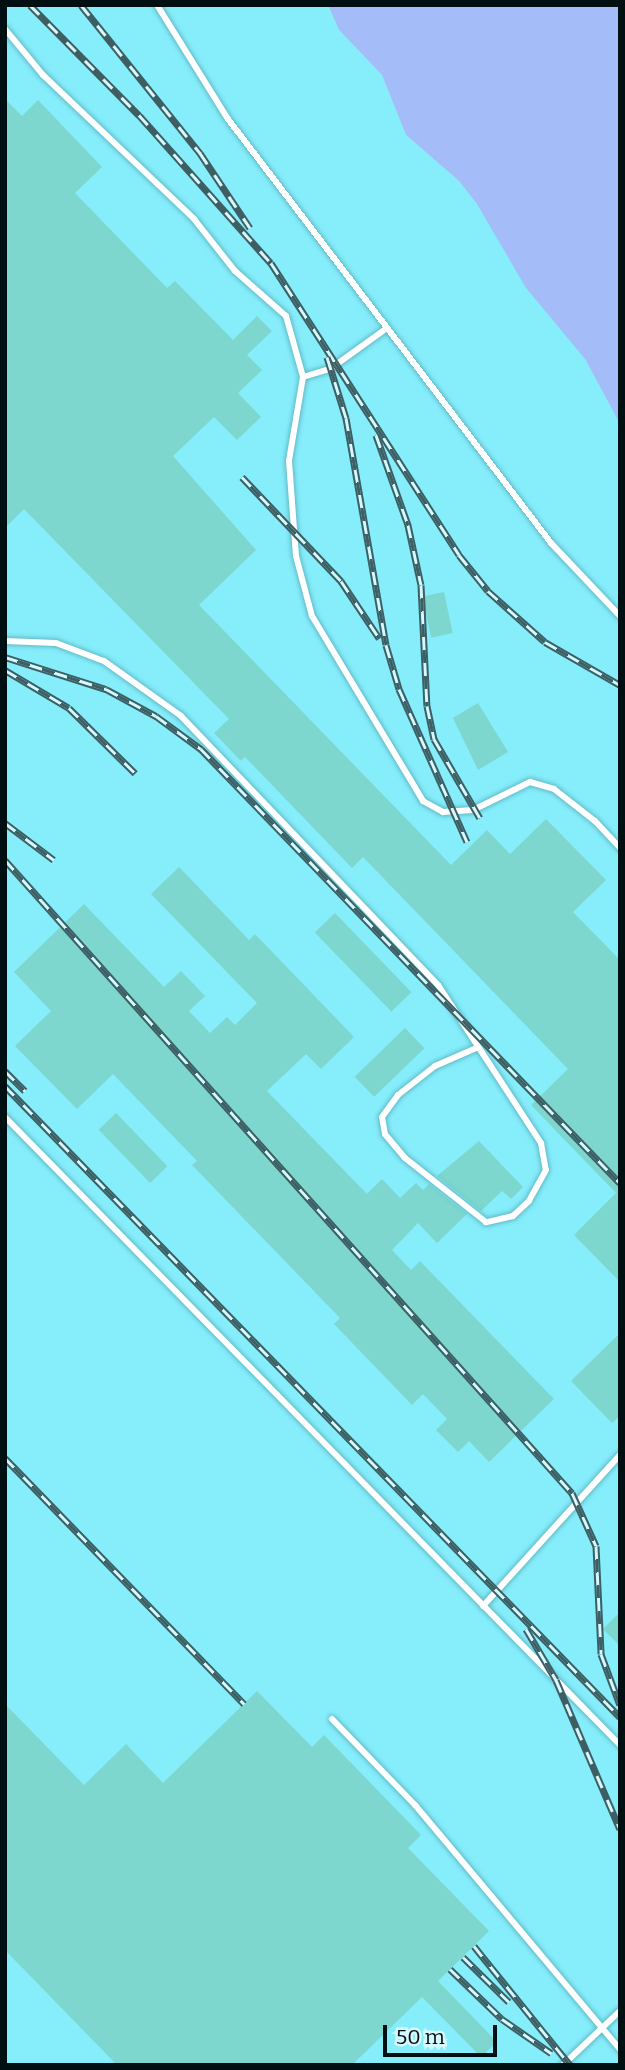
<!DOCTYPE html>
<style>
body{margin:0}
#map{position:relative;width:625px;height:2070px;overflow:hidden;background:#abf1fb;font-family:Bitter,serif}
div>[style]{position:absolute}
.built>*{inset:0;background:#86edfb}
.water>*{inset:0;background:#a4bdf9}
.building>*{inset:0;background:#7dd7ce;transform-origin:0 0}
.roads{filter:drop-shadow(0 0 2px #61bbc7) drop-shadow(0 0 2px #61bbc7)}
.lane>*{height:6px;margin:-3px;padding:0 3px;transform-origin:3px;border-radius:3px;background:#fff}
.rail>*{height:7px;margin-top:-3.5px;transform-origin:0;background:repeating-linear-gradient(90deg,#d6f7fc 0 13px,#3d5f64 0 26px);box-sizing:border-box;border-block:2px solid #3d5f64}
span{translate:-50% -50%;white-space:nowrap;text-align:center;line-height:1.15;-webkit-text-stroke:6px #d6f7fc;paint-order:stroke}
.frame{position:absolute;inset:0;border:7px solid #000f11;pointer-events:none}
.scale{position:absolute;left:383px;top:2025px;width:114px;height:32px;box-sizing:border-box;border:4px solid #000f11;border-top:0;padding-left:9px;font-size:21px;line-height:24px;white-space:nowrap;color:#000f11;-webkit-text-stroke:5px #d6f7fc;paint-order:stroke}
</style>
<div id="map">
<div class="built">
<i style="clip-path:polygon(5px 5px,328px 5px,339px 30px,382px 75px,406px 135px,459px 181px,477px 204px,585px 359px,620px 424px,620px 2065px,5px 2065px)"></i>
</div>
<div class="water">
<i style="clip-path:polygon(328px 5px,620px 5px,620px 424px,585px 359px,526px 288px,477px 204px,459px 181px,406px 135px,382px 75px,339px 30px)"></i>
</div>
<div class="building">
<i style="clip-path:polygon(5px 99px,22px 116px,38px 100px,102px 167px,75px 193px,167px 288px,175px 281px,233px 340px,257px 316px,272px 331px,247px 355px,262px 370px,238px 393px,261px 417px,237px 440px,214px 417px,173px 456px,256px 550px,199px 605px,451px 865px,487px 830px,510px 854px,546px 819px,606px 880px,573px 912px,620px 960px,620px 1282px,574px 1235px,616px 1193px,531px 1105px,568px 1069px,363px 857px,352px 868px,245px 757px,241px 761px,214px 733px,229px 719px,24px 509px,5px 528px)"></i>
<i style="left:444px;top:592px;width:42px;height:22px;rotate:78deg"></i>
<i style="clip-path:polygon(478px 703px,508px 752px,478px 770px,453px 718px)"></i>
<i style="clip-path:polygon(179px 867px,249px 940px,255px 934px,354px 1037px,321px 1069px,306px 1054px,267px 1091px,367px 1194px,382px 1179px,400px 1198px,416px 1183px,423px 1190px,429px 1184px,467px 1214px,437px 1243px,418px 1223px,392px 1250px,411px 1270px,420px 1261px,554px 1399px,489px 1462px,469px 1441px,458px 1452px,436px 1430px,447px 1419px,423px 1394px,412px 1405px,334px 1324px,340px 1318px,192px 1165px,197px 1161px,113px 1074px,77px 1109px,15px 1046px,51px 1011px,14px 972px,84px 904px,164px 987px,181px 971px,205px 996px,189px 1011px,210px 1033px,227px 1017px,235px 1025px,257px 1003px,151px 894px)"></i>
<i style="left:335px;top:913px;width:110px;height:28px;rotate:46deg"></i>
<i style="left:405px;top:1028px;width:28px;height:70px;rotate:46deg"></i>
<i style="left:116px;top:1113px;width:74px;height:24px;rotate:46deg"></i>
<i style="clip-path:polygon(479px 1141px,523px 1187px,511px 1199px,502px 1191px,481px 1211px,437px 1176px)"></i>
<i style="clip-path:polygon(620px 1333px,620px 1416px,612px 1423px,571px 1381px)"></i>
<i style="clip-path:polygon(620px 1612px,620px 1646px,603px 1629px)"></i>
<i style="clip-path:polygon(257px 1691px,312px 1747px,324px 1735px,421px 1835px,408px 1848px,489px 1931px,438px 1981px,497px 2042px,481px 2057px,422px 1997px,352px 2065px,117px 2065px,5px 1950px,5px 1704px,84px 1785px,126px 1744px,163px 1783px)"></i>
</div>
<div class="roads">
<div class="lane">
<i style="left:157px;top:5px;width:134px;rotate:58.1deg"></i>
<i style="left:228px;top:119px;width:533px;rotate:52.7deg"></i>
<i style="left:551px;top:543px;width:100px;rotate:46.6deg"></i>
<i style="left:5px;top:29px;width:60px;rotate:50.4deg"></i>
<i style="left:43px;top:75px;width:209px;rotate:43.6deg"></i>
<i style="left:194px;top:219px;width:66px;rotate:51.7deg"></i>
<i style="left:235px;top:271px;width:68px;rotate:41.4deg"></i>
<i style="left:286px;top:316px;width:63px;rotate:74.4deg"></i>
<i style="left:303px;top:377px;width:85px;rotate:99.5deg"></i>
<i style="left:289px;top:461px;width:95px;rotate:85.8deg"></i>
<i style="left:296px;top:556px;width:62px;rotate:75.1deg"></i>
<i style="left:312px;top:616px;width:216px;rotate:59deg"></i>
<i style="left:423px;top:801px;width:23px;rotate:29deg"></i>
<i style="left:443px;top:812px;width:30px;rotate:-4deg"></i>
<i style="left:473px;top:810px;width:64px;rotate:-26.2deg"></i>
<i style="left:530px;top:782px;width:25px;rotate:16deg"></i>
<i style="left:554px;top:789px;width:52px;rotate:38deg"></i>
<i style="left:595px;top:821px;width:37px;rotate:47deg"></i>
<i style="left:303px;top:377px;width:28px;rotate:-17deg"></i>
<i style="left:330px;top:369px;width:70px;rotate:-35.7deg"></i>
<i style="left:5px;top:641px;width:51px;rotate:2.2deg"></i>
<i style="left:56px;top:643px;width:51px;rotate:20.6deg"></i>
<i style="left:104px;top:661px;width:95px;rotate:35.5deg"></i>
<i style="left:181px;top:716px;width:372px;rotate:46.3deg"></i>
<i style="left:438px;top:985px;width:189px;rotate:56.9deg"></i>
<i style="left:541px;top:1143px;width:27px;rotate:80deg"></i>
<i style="left:546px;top:1170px;width:35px;rotate:119deg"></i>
<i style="left:529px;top:1201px;width:22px;rotate:137deg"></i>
<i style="left:513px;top:1216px;width:28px;rotate:167deg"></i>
<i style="left:486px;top:1222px;width:103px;rotate:-141.7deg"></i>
<i style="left:405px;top:1158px;width:31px;rotate:-130deg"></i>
<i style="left:385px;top:1134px;width:17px;rotate:-100deg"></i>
<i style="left:382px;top:1117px;width:27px;rotate:-54deg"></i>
<i style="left:398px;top:1095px;width:47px;rotate:-38.1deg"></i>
<i style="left:435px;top:1066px;width:45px;rotate:-23.7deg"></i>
<i style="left:5px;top:1117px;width:879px;rotate:45.6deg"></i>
<i style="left:483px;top:1606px;width:204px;rotate:-47.8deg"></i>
<i style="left:332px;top:1719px;width:120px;rotate:46deg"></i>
<i style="left:415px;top:1805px;width:319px;rotate:50deg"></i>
<i style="left:563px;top:2065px;width:79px;rotate:-43.5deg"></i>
</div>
</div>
<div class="rail">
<i style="left:30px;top:5px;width:155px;rotate:45.3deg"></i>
<i style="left:139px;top:115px;width:198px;rotate:48.3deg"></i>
<i style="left:271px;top:263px;width:347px;rotate:57.2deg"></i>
<i style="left:459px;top:555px;width:46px;rotate:51.1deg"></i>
<i style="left:488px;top:591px;width:76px;rotate:41.8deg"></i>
<i style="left:545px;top:642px;width:86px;rotate:29.8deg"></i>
<i style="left:81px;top:5px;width:190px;rotate:51.2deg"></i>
<i style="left:200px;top:153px;width:90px;rotate:56.3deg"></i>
<i style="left:327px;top:357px;width:64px;rotate:72.7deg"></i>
<i style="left:346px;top:418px;width:230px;rotate:80deg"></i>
<i style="left:386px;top:645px;width:46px;rotate:73.5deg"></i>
<i style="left:399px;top:689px;width:167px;rotate:66deg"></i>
<i style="left:376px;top:435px;width:96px;rotate:70.4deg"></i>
<i style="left:408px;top:525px;width:61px;rotate:77.8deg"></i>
<i style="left:421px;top:585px;width:121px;rotate:87.2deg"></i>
<i style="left:427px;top:706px;width:34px;rotate:78deg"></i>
<i style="left:434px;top:739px;width:91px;rotate:59.8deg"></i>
<i style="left:242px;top:477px;width:144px;rotate:46.4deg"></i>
<i style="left:341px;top:581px;width:69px;rotate:56.3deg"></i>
<i style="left:5px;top:657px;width:106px;rotate:17.6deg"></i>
<i style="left:106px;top:689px;width:57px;rotate:28.4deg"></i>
<i style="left:156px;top:716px;width:56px;rotate:36.3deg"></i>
<i style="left:201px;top:749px;width:603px;rotate:46.01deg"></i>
<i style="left:5px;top:670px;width:74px;rotate:30.7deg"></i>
<i style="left:69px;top:708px;width:93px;rotate:44.6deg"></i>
<i style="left:5px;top:823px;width:61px;rotate:37.1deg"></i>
<i style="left:5px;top:860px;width:850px;rotate:48.15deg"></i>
<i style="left:572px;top:1493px;width:58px;rotate:65.6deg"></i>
<i style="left:596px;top:1546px;width:108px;rotate:87.3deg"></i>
<i style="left:601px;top:1654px;width:54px;rotate:69.6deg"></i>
<i style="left:5px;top:1071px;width:28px;rotate:45deg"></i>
<i style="left:5px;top:1086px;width:881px;rotate:45.74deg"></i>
<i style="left:5px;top:1458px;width:343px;rotate:45.8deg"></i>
<i style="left:526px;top:1629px;width:59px;rotate:59.5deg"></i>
<i style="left:556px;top:1680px;width:162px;rotate:66.8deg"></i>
<i style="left:474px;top:1946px;width:153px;rotate:51.1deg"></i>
<i style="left:463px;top:1957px;width:64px;rotate:44.4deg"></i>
<i style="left:450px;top:1969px;width:72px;rotate:43.9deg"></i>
<i style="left:502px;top:2019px;width:60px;rotate:34.8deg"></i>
</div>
<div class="frame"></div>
<div class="scale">50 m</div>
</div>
